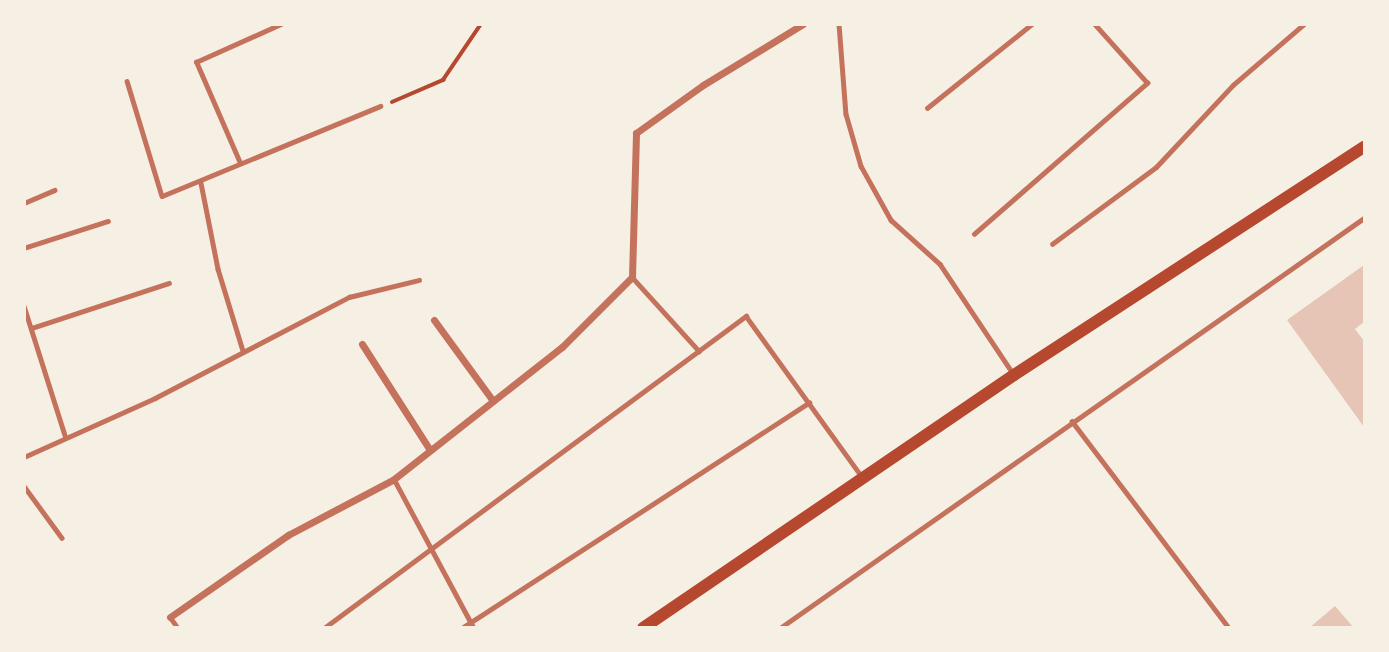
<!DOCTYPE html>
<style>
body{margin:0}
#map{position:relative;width:1389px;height:652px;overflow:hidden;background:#f6efe4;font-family:"Source Sans 3",sans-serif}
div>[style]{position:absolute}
.building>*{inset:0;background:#e6c5b7}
.path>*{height:3.5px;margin:-1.75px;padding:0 1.75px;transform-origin:1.75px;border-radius:1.75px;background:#b5482f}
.service>*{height:4.5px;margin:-2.25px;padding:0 2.25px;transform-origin:2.25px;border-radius:2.25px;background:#c5725c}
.minor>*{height:7px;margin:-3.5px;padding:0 3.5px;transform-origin:3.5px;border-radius:3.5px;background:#c5725c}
.secondary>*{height:12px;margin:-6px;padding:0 6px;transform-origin:6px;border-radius:6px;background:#b5482f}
span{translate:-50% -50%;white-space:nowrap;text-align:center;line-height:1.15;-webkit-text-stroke:5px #f6efe4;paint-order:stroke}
.frame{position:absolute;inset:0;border:26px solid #f6efe4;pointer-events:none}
</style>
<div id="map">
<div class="building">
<i style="clip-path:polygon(1364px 265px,1364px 322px,1355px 329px,1364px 341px,1364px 427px,1287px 320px)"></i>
<i style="clip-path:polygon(1335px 606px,1354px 628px,1309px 628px)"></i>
</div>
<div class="path">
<i style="left:392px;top:102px;width:56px;rotate:-23.3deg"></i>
<i style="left:443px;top:80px;width:68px;rotate:-55.8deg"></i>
</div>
<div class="service">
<i style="left:839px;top:24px;width:90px;rotate:85.6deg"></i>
<i style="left:846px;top:114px;width:54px;rotate:73.9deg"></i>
<i style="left:861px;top:166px;width:62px;rotate:60.9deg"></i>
<i style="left:891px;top:220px;width:66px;rotate:41.9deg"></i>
<i style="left:940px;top:264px;width:133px;rotate:56.3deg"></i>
<i style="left:127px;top:81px;width:120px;rotate:73.1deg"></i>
<i style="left:162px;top:196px;width:236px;rotate:-22.4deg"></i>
<i style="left:927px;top:108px;width:134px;rotate:-38.7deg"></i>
<i style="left:240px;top:163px;width:110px;rotate:-113.5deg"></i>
<i style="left:196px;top:62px;width:93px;rotate:-24.1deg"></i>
<i style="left:201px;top:183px;width:88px;rotate:78.8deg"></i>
<i style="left:218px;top:269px;width:86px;rotate:73deg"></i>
<i style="left:24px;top:203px;width:33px;rotate:-23deg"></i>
<i style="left:974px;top:234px;width:230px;rotate:-41.1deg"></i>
<i style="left:1147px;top:83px;width:79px;rotate:-131.9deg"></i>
<i style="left:1052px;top:244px;width:129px;rotate:-36.5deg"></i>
<i style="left:1156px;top:167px;width:112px;rotate:-46.8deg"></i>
<i style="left:1233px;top:85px;width:94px;rotate:-40.7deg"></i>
<i style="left:24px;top:248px;width:88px;rotate:-17.8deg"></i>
<i style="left:632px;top:277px;width:100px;rotate:47.8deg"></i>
<i style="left:24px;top:306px;width:135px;rotate:72.4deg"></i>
<i style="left:32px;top:328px;width:144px;rotate:-18.2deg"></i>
<i style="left:1072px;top:421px;width:260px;rotate:52.8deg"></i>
<i style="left:24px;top:457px;width:144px;rotate:-24.2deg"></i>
<i style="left:155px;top:398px;width:219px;rotate:-27.5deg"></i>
<i style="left:349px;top:297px;width:72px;rotate:-13.7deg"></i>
<i style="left:394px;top:479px;width:169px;rotate:61.8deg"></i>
<i style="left:24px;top:486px;width:64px;rotate:53.8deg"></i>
<i style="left:170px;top:617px;width:14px;rotate:54deg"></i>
<i style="left:324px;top:628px;width:525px;rotate:-36.48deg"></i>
<i style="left:746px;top:316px;width:198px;rotate:54.2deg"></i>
<i style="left:462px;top:628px;width:414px;rotate:-33deg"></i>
<i style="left:780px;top:628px;width:714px;rotate:-35.07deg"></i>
</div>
<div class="minor">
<i style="left:434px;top:320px;width:100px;rotate:53.9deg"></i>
<i style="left:362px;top:344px;width:126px;rotate:57.3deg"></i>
<i style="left:170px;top:617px;width:144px;rotate:-34.8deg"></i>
<i style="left:288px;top:535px;width:120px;rotate:-27.8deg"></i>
<i style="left:394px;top:479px;width:214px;rotate:-38.2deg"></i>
<i style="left:562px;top:347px;width:99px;rotate:-45deg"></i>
<i style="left:632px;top:277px;width:144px;rotate:-88.4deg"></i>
<i style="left:636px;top:133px;width:82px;rotate:-35.6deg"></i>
<i style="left:703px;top:85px;width:117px;rotate:-31.4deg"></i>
</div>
<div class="secondary">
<i style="left:643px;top:628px;width:449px;rotate:-34.3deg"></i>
<i style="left:1014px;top:375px;width:418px;rotate:-33.1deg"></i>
</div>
<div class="frame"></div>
</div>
